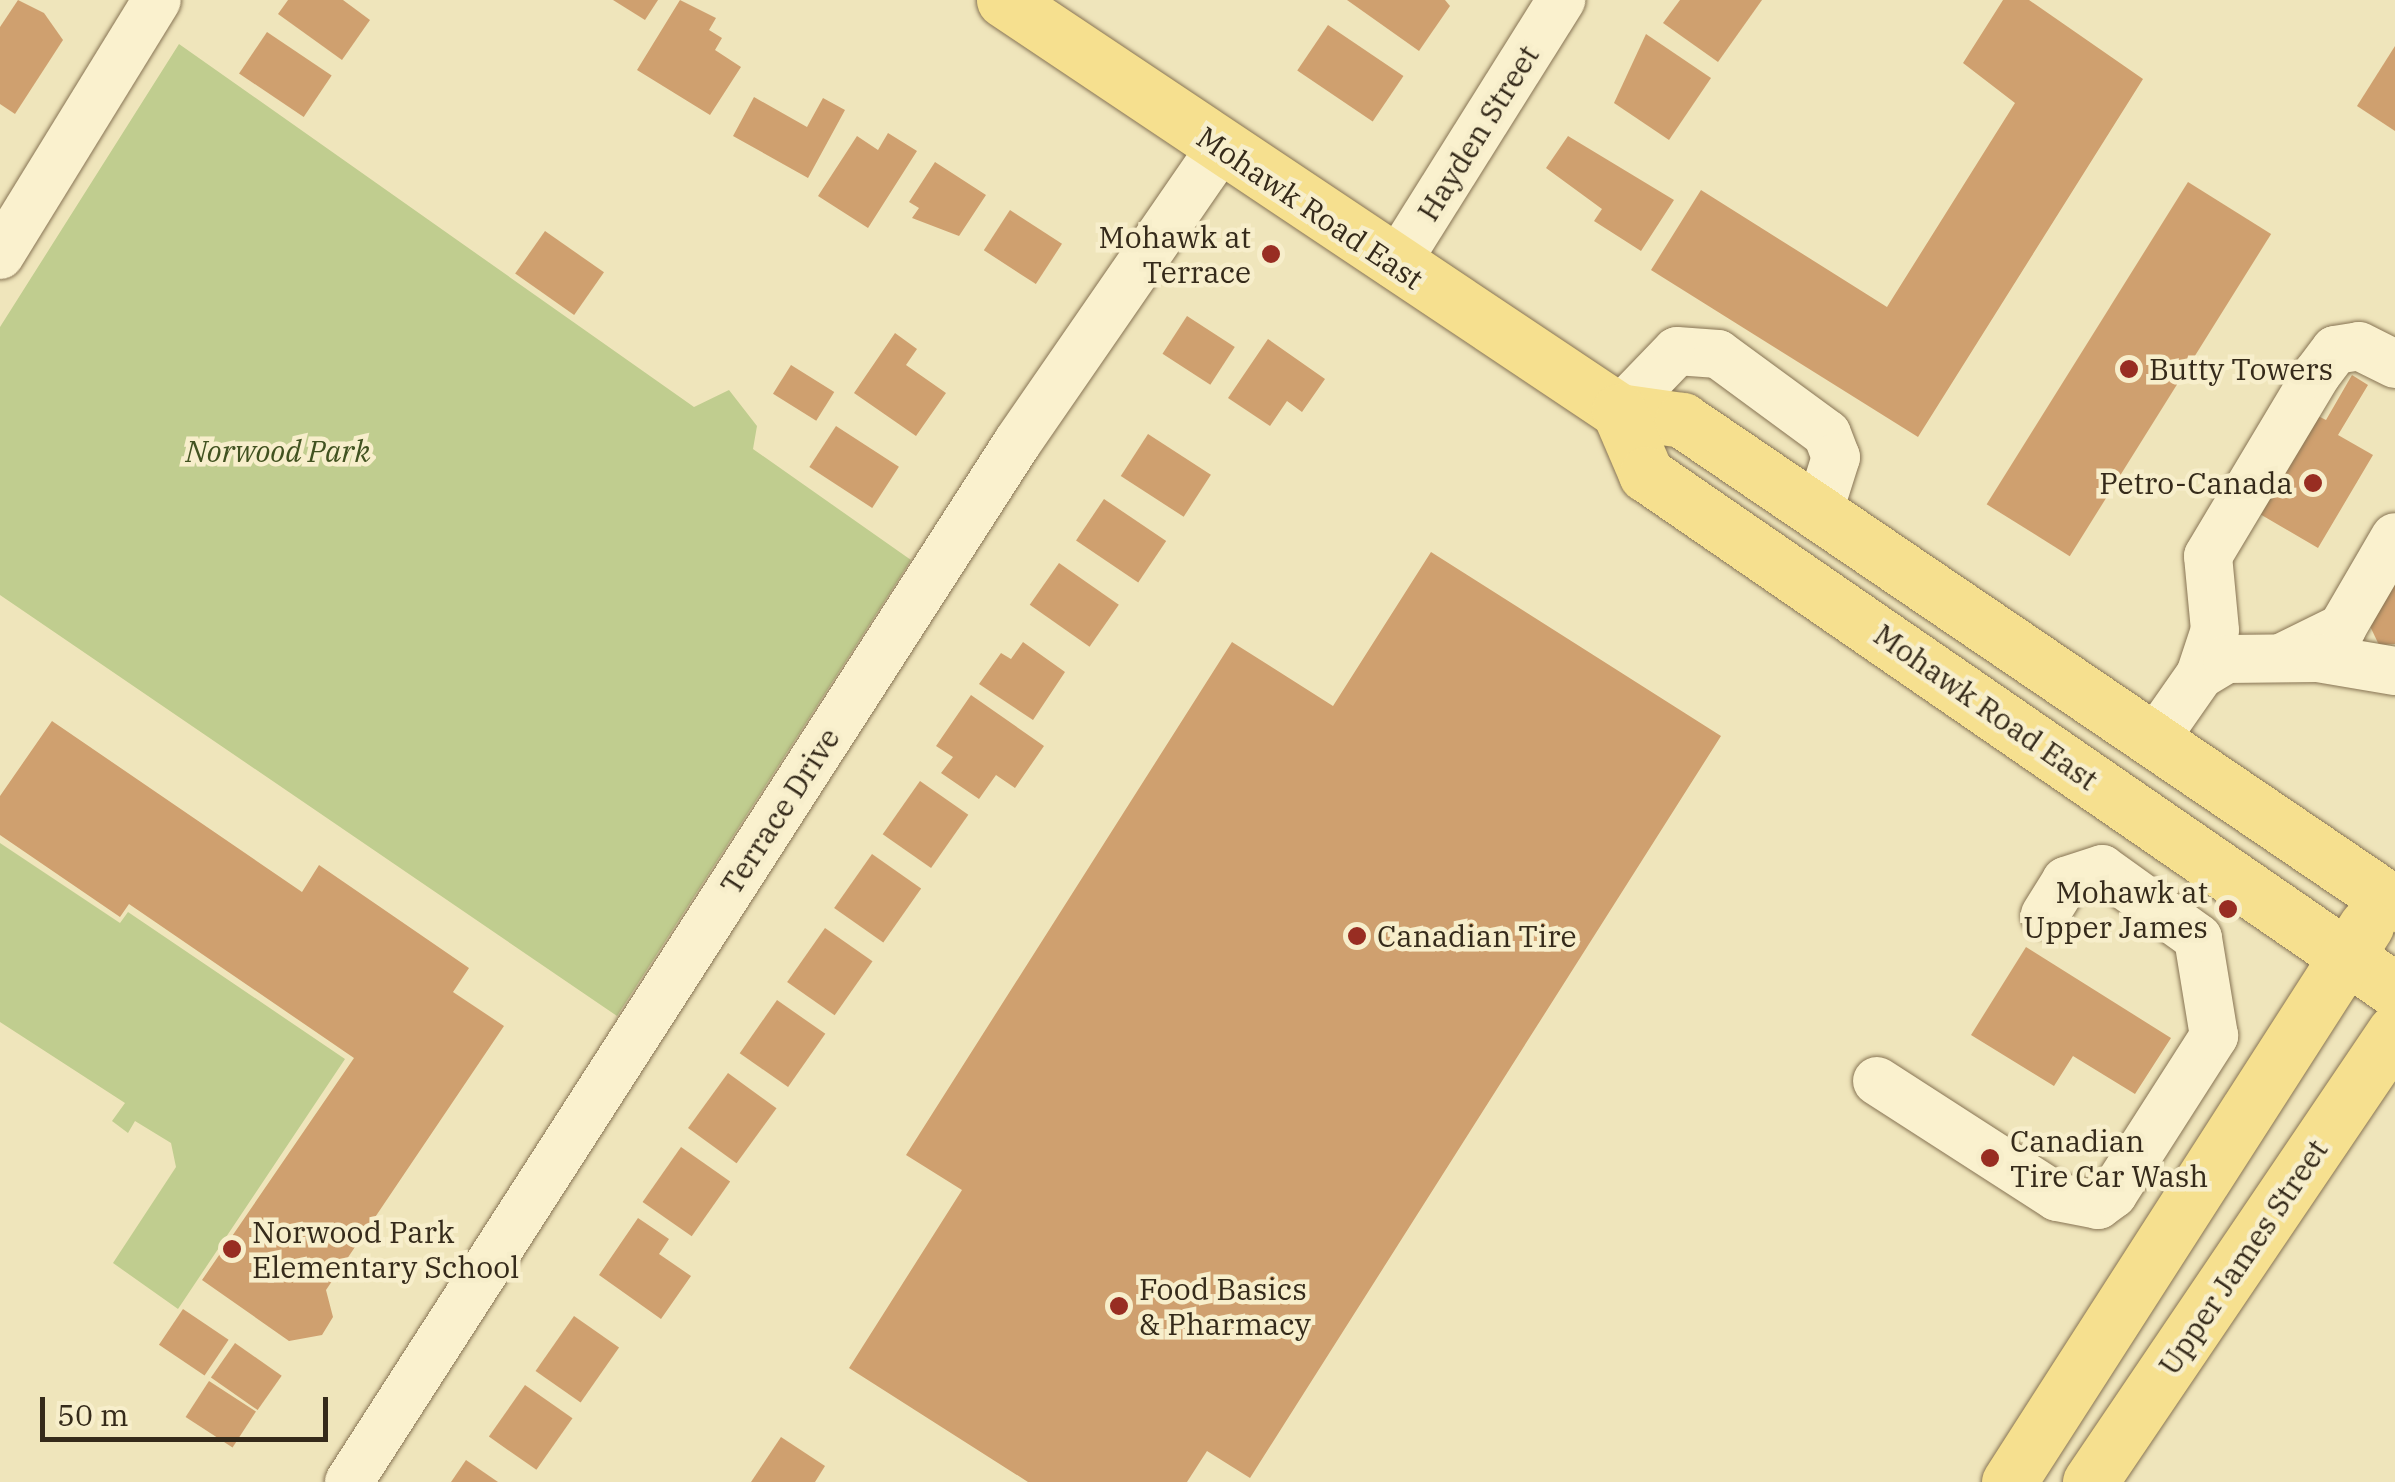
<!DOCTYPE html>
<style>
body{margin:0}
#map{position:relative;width:2395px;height:1482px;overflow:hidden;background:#efe5bb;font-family:"IBM Plex Serif",serif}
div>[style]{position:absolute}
.green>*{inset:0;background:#c0cd8f}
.building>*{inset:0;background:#cfa06f;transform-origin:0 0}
.roads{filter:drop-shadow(0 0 2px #877454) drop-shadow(0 0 2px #877454)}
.minor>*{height:48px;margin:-24px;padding:0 24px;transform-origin:24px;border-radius:24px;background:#faf1ce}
.major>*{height:55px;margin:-27.5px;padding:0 27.5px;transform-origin:27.5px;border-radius:27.5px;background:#f6e08f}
.dots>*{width:28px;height:28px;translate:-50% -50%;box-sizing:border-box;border:5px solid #f7eecb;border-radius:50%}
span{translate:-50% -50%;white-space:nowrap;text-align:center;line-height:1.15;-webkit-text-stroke:9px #f7eecb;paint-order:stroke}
.street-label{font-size:30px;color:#352a1a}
.poi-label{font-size:30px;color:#352a1a}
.right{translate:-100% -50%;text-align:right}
.left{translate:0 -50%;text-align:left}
.park-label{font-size:30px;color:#415220;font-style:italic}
.scale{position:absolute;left:40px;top:1397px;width:288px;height:45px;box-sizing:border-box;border:5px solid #352a1a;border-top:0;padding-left:12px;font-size:30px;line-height:35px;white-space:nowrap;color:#352a1a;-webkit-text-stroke:8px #f7eecb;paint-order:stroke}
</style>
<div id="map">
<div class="green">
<i style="clip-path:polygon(179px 44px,694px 407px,729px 390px,757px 426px,753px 449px,911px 560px,617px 1016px,0 595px,0 327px)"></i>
<i style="clip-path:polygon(0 843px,120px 923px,128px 912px,345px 1059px,178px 1309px,113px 1263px,176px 1167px,171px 1143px,135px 1121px,128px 1133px,112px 1121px,125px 1103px,0 1022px)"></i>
</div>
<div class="building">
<i style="clip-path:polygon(18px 0,44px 13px,63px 40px,15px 114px,0 104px,0 27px)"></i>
<i style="clip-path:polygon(288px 0,343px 0,370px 20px,342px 60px,278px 14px)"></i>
<i style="clip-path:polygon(613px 0,658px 0,645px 20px)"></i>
<i style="clip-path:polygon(680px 0,716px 18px,709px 30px,722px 38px,715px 50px,741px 67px,710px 115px,637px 70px)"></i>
<i style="clip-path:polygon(1347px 0,1445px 0,1450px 6px,1419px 51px)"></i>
<i style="clip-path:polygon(1680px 0,1762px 0,1718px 62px,1663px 23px)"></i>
<i style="clip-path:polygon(2003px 0,2029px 0,2143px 79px,1918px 437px,1651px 270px,1701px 190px,1887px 307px,2015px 103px,1963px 63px)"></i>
<i style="left:1328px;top:25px;width:91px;height:55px;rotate:34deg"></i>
<i style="left:267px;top:32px;width:78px;height:50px;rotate:34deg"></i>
<i style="clip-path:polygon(1646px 34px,1711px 78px,1669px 140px,1614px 103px)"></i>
<i style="clip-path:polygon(2395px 46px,2395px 131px,2357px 106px)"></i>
<i style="clip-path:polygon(754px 97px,807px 127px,823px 98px,845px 110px,808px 178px,733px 136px)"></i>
<i style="clip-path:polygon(888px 133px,917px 151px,868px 228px,818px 196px,857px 136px,878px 150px)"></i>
<i style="clip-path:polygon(1568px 136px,1674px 200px,1641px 251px,1594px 221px,1602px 209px,1546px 168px)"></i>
<i style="clip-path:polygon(935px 162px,986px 195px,959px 236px,912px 218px,919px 208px,909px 202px)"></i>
<i style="left:2188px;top:182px;width:98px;height:380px;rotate:32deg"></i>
<i style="left:1010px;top:210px;width:62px;height:48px;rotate:33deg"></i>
<i style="left:545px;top:231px;width:72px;height:52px;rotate:35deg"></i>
<i style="left:1187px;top:316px;width:57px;height:45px;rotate:33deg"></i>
<i style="clip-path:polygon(895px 333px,917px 349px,906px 365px,946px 393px,916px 436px,854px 393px)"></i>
<i style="clip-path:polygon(1268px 339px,1325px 379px,1302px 412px,1287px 401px,1270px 426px,1228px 398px)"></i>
<i style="left:791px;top:365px;width:51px;height:34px;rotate:32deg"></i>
<i style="clip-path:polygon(2352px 375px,2368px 385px,2338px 435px,2373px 455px,2318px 548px,2253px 510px,2310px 412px,2326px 420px)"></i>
<i style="left:836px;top:426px;width:75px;height:49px;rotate:33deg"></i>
<i style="left:1148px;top:434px;width:75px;height:50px;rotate:33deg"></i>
<i style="left:1104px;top:499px;width:75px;height:50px;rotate:34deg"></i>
<i style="clip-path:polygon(1431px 552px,1721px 736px,1250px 1478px,1207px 1451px,1187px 1482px,1028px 1482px,849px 1368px,962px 1190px,906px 1155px,1232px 642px,1333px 706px)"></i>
<i style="left:1059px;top:563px;width:73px;height:51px;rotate:35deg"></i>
<i style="clip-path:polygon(2395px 581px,2395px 644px,2379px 645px,2369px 624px)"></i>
<i style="clip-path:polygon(1023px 642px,1065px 672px,1033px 720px,979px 684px,1001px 653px,1011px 659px)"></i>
<i style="clip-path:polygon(971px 695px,1044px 746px,1015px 788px,996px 775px,979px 799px,941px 773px,953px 757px,936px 746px)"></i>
<i style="clip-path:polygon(52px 721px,302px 892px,319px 865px,469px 968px,453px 992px,504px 1026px,326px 1290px,333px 1317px,322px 1335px,289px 1341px,202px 1280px,354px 1058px,129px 904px,120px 917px,0 835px,0 796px)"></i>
<i style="left:920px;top:781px;width:59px;height:65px;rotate:35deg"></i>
<i style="left:872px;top:854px;width:60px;height:66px;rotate:35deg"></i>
<i style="left:825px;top:928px;width:58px;height:66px;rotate:35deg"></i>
<i style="clip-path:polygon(2026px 947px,2171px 1038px,2135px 1094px,2073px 1056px,2054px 1086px,1971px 1035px)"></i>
<i style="left:777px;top:1000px;width:59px;height:65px;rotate:35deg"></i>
<i style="left:728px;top:1073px;width:60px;height:68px;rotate:36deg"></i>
<i style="left:681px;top:1147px;width:60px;height:67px;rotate:35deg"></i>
<i style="clip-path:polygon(638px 1218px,669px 1239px,659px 1254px,691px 1276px,661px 1319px,599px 1275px)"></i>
<i style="left:183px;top:1309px;width:55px;height:43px;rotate:34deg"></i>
<i style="left:574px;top:1316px;width:55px;height:67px;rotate:35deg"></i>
<i style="left:235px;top:1343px;width:57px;height:42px;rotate:35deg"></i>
<i style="left:209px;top:1381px;width:56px;height:43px;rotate:33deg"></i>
<i style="left:525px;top:1385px;width:58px;height:63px;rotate:35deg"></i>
<i style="clip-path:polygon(781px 1437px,825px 1466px,815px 1482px,751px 1482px)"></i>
<i style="clip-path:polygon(466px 1460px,498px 1482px,451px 1482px)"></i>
</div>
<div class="roads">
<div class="minor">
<i style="left:0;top:255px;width:299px;rotate:-58.4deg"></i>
<i style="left:1395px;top:265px;width:313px;rotate:-57.9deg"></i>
<i style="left:1619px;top:411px;width:83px;rotate:-46deg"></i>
<i style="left:1677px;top:351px;width:41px;rotate:4.2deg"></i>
<i style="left:1718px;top:354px;width:135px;rotate:36.3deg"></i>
<i style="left:1827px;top:434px;width:25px;rotate:69deg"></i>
<i style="left:1836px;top:457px;width:57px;rotate:107.5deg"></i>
<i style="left:2285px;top:656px;width:64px;rotate:-26.2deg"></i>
<i style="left:2342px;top:628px;width:105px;rotate:-59.8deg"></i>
<i style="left:2200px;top:675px;width:47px;rotate:-71.6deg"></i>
<i style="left:2215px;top:630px;width:74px;rotate:-95.4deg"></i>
<i style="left:2208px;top:556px;width:212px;rotate:-59.1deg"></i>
<i style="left:2317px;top:374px;width:30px;rotate:-53deg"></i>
<i style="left:2335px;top:350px;width:24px;rotate:-9deg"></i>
<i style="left:2359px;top:346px;width:40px;rotate:26.6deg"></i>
<i style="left:2153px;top:742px;width:82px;rotate:-55deg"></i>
<i style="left:2200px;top:675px;width:31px;rotate:-31deg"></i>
<i style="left:2227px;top:659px;width:91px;rotate:-0.6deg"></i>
<i style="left:2318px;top:658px;width:78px;rotate:9.6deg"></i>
<i style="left:1877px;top:1081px;width:214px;rotate:32.8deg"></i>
<i style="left:2057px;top:1197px;width:42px;rotate:11deg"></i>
<i style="left:2098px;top:1205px;width:19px;rotate:-36deg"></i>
<i style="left:2113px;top:1194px;width:188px;rotate:-57.4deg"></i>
<i style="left:2214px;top:1036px;width:99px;rotate:-99.3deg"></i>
<i style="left:2198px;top:938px;width:118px;rotate:-144.3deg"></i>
<i style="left:2102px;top:869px;width:38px;rotate:162deg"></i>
<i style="left:2066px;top:881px;width:40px;rotate:122deg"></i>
<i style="left:349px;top:1482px;width:1235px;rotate:-57.26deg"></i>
<i style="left:1017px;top:443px;width:359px;rotate:-55.4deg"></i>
</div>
<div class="major">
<i style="left:1004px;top:0;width:740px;rotate:33.75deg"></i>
<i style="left:1619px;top:411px;width:64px;rotate:8.1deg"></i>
<i style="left:1682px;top:420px;width:862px;rotate:34.17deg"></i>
<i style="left:1619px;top:411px;width:69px;rotate:66.8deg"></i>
<i style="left:1646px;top:474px;width:910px;rotate:34.56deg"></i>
<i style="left:2009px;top:1482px;width:661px;rotate:-57.3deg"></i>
<i style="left:2090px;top:1482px;width:544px;rotate:-55.93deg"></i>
</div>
</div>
<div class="dots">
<i style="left:1271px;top:254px;background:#982d22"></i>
<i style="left:2129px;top:369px;background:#982d22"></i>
<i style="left:2313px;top:483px;background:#982d22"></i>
<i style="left:2228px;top:909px;background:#982d22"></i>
<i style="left:1357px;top:936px;background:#982d22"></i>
<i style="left:1990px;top:1158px;background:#982d22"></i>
<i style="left:232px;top:1249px;background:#982d22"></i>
<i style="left:1119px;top:1306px;background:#982d22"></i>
</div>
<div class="street-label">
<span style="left:1478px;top:133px;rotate:-58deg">Hayden Street</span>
<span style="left:1310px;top:208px;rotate:34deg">Mohawk Road East</span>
<span style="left:1986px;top:707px;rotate:35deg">Mohawk Road East</span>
<span style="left:780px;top:811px;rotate:-57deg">Terrace Drive</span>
<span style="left:2243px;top:1257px;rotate:-56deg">Upper James Street</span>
</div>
<div class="poi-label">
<span class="right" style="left:1251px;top:254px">Mohawk at<br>Terrace</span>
<span class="left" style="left:2149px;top:369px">Butty Towers</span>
<span class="right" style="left:2293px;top:483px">Petro-Canada</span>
<span class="right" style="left:2208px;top:909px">Mohawk at<br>Upper James</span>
<span class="left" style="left:1377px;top:936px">Canadian Tire</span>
<span class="left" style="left:2010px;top:1158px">Canadian<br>Tire Car Wash</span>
<span class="left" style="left:252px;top:1249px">Norwood Park<br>Elementary School</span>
<span class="left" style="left:1139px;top:1306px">Food Basics<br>&amp; Pharmacy</span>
</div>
<div class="park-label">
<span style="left:278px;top:451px">Norwood Park</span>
</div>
<div class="scale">50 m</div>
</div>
